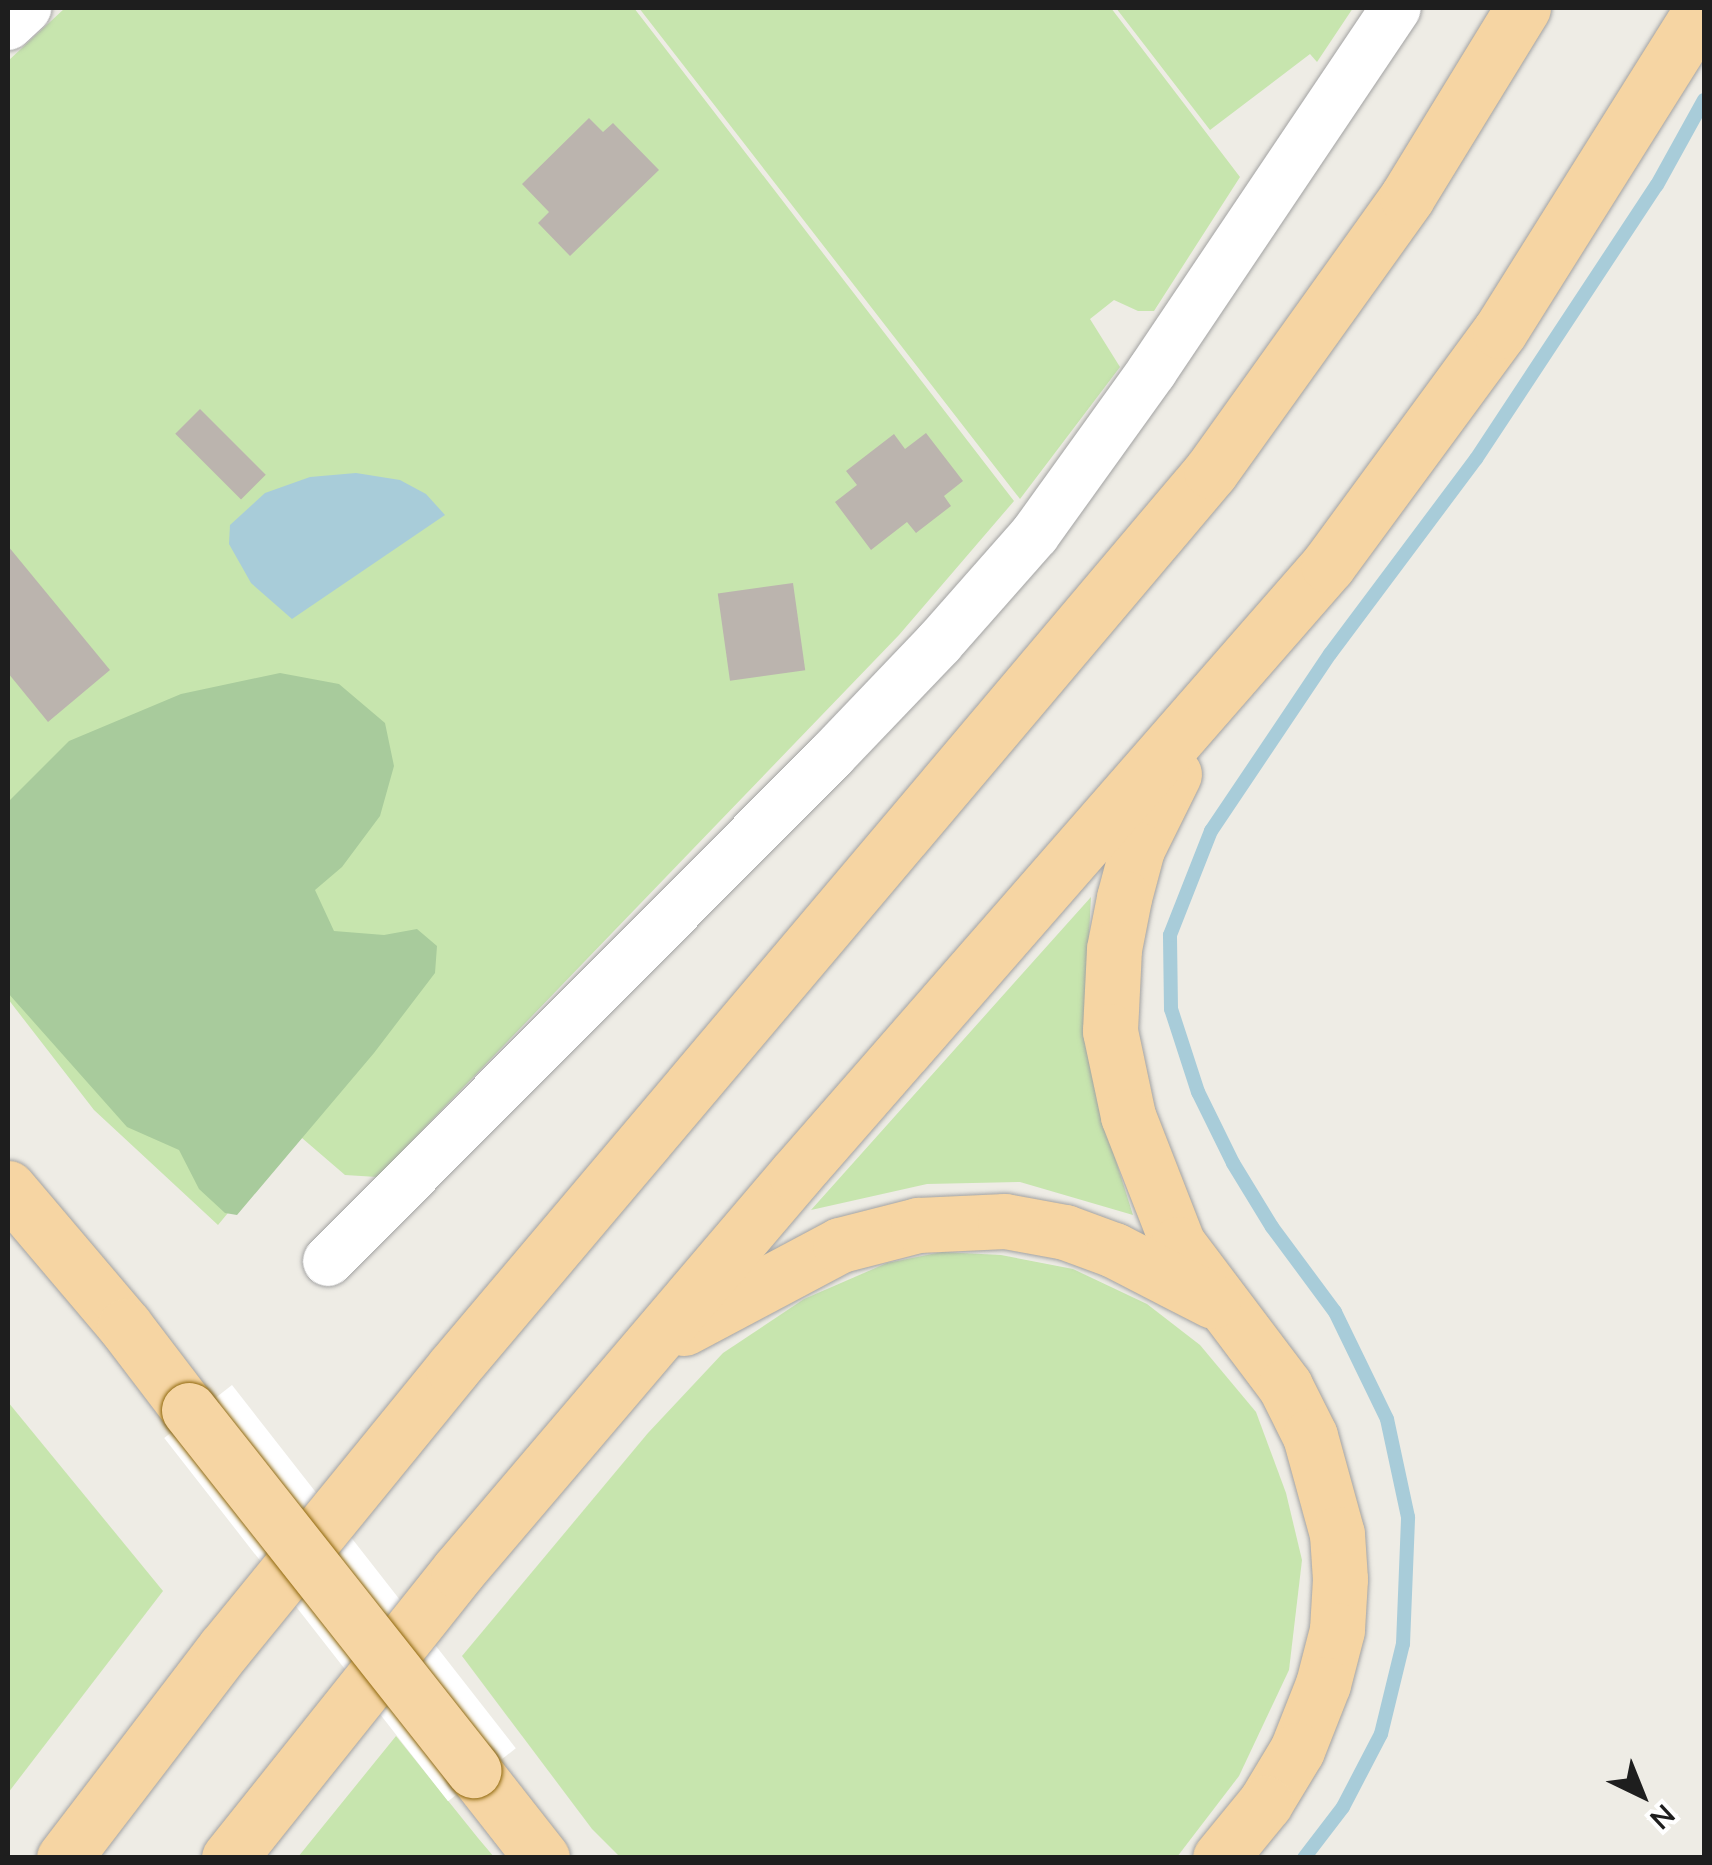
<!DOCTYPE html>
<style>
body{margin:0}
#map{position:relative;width:1712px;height:1865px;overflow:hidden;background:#eeece5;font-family:Mulish,sans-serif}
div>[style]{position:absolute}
.grass>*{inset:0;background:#c7e5ae}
.forest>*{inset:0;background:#a8cb9c}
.water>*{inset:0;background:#a8ccd9}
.pier>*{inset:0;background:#fff;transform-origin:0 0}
.stream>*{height:14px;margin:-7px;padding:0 7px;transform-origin:7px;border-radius:7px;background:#a8ccd9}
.building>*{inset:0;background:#bbb4ae;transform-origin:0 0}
.roads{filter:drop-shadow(0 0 2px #a2a2a2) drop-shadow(0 0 2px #a2a2a2)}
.minor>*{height:50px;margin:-25px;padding:0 25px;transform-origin:25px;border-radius:25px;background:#fff}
.major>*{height:55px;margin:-27.5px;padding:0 27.5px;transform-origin:27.5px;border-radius:27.5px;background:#f6d5a3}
.bridges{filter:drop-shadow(0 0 2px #8f670a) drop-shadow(0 0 2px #8f670a)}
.major-bridge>*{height:55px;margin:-27.5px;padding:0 27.5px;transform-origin:27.5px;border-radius:27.5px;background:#f6d5a3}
span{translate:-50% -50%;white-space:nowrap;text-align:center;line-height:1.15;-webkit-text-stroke:8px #fff;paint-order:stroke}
.frame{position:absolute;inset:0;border:10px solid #1e1e1e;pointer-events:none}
.north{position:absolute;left:1592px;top:1745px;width:100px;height:100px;-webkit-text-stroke:8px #fff;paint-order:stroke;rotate:137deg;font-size:28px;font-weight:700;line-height:40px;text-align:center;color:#1e1e1e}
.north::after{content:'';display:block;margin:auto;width:35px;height:45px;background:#1e1e1e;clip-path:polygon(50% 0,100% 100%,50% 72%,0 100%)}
</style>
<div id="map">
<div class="grass">
<i style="clip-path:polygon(65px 8px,634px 8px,1014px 501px,899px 635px,377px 1177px,345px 1175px,295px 1132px,218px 1225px,94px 1110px,8px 999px,8px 61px)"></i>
<i style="clip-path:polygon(639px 8px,1111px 8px,1240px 177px,1154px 311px,1138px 311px,1114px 300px,1090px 319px,1120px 367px,1020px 499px)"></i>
<i style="clip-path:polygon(1116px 8px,1353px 8px,1317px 62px,1310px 54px,1210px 130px)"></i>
<i style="clip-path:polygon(1091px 897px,1085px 1012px,1098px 1104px,1133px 1215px,1020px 1182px,927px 1184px,811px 1210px)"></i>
<i style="clip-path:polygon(942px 1252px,1001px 1255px,1073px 1269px,1147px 1304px,1200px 1345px,1256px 1412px,1286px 1493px,1302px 1560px,1289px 1670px,1239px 1776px,1177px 1857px,620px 1857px,592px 1829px,462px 1656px,648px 1433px,723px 1353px,804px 1299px,887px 1263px)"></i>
<i style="clip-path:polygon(8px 1402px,163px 1591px,8px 1793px)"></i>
<i style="clip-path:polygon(396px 1736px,478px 1838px,494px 1857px,298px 1857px)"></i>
</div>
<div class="forest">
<i style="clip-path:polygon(280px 673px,339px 684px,385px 723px,394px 766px,380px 816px,342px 867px,315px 890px,334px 931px,384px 935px,417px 929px,437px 946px,435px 973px,374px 1053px,237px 1215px,225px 1213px,199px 1189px,179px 1150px,127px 1127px,8px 993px,8px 802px,69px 741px,181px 694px)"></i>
</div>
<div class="water">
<i style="clip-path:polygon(356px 473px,400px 480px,426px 494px,445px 515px,292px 619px,251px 583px,229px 544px,230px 525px,265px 493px,310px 477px)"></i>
</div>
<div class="pier">
<i style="left:232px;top:1385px;width:461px;height:86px;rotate:52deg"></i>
</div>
<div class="stream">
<i style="left:1304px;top:1858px;width:64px;rotate:-52.6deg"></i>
<i style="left:1343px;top:1807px;width:82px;rotate:-62.5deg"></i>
<i style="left:1381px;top:1734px;width:93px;rotate:-76.3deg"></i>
<i style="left:1403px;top:1644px;width:127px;rotate:-87.7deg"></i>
<i style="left:1408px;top:1517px;width:100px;rotate:-102.1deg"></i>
<i style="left:1387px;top:1419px;width:119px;rotate:-115.9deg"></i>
<i style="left:1335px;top:1312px;width:106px;rotate:-126.5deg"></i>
<i style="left:1272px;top:1227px;width:75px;rotate:-121.4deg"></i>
<i style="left:1233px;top:1163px;width:79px;rotate:-116.2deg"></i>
<i style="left:1198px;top:1092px;width:87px;rotate:-108deg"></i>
<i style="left:1171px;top:1009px;width:74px;rotate:-90.8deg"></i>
<i style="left:1170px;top:935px;width:112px;rotate:-68.5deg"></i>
<i style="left:1211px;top:831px;width:213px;rotate:-56.1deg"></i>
<i style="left:1330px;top:654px;width:244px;rotate:-53.2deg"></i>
<i style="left:1476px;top:459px;width:328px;rotate:-56.6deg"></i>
<i style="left:1657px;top:185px;width:97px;rotate:-61.1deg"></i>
</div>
<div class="building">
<i style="clip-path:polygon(589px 118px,603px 132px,613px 123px,659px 170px,570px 256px,538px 223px,549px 212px,522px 184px)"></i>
<i style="left:200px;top:409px;width:93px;height:35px;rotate:45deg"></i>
<i style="clip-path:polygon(926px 433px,963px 481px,944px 496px,951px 506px,916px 533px,907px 522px,871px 550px,835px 502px,857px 485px,846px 471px,894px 434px,905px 449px)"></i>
<i style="clip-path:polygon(8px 546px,110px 670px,48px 722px,8px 673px)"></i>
<i style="left:793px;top:583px;width:88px;height:76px;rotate:82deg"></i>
</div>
<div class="roads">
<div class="minor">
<i style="left:8px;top:25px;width:25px;rotate:-43deg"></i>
<i style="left:328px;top:1261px;width:714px;rotate:-45.11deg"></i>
<i style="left:832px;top:755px;width:155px;rotate:-46.3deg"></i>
<i style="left:939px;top:643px;width:145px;rotate:-48.6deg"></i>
<i style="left:1035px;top:534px;width:201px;rotate:-54.3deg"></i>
<i style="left:1152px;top:371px;width:437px;rotate:-56.1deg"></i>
</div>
<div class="major">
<i style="left:1174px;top:774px;width:84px;rotate:116.3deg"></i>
<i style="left:1137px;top:849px;width:51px;rotate:104.9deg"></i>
<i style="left:1124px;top:898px;width:52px;rotate:101.1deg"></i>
<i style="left:1114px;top:949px;width:82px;rotate:92.8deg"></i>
<i style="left:1110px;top:1031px;width:87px;rotate:78deg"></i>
<i style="left:1128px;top:1116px;width:137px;rotate:68.7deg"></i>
<i style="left:1178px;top:1244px;width:178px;rotate:53deg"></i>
<i style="left:1285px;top:1386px;width:56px;rotate:63.4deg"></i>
<i style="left:1310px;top:1436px;width:102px;rotate:74.6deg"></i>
<i style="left:1337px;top:1534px;width:45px;rotate:86.2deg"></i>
<i style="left:1340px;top:1579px;width:51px;rotate:93.4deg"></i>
<i style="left:1337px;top:1630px;width:56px;rotate:104.5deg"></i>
<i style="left:1323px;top:1684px;width:71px;rotate:111.5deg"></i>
<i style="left:1297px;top:1750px;width:62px;rotate:121.1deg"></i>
<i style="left:1265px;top:1803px;width:71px;rotate:129.3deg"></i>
<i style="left:8px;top:1188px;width:181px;rotate:49.7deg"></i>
<i style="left:125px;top:1326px;width:106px;rotate:52.7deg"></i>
<i style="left:684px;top:1328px;width:177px;rotate:-28deg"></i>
<i style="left:840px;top:1245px;width:81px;rotate:-14.4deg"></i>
<i style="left:918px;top:1225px;width:87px;rotate:-2.6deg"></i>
<i style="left:1005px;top:1221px;width:61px;rotate:10.4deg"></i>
<i style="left:1065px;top:1232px;width:52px;rotate:20.2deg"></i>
<i style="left:1114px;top:1250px;width:111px;rotate:27.3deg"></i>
<i style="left:473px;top:1770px;width:112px;rotate:51.9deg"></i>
<i style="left:64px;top:1858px;width:263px;rotate:-52.6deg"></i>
<i style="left:224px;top:1649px;width:362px;rotate:-50.8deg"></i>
<i style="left:453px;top:1368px;width:1174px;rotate:-49.8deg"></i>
<i style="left:1211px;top:471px;width:337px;rotate:-54.4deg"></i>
<i style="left:1407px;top:197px;width:222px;rotate:-58.5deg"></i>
<i style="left:229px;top:1858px;width:367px;rotate:-51.4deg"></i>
<i style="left:458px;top:1571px;width:521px;rotate:-49.59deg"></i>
<i style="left:796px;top:1174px;width:809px;rotate:-48.86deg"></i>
<i style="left:1328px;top:565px;width:290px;rotate:-53.7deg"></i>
<i style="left:1500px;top:331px;width:381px;rotate:-57.9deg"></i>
</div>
</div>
<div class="bridges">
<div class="major-bridge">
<i style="left:189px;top:1410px;width:459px;rotate:51.7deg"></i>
</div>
</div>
<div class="frame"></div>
<div class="north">N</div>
</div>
